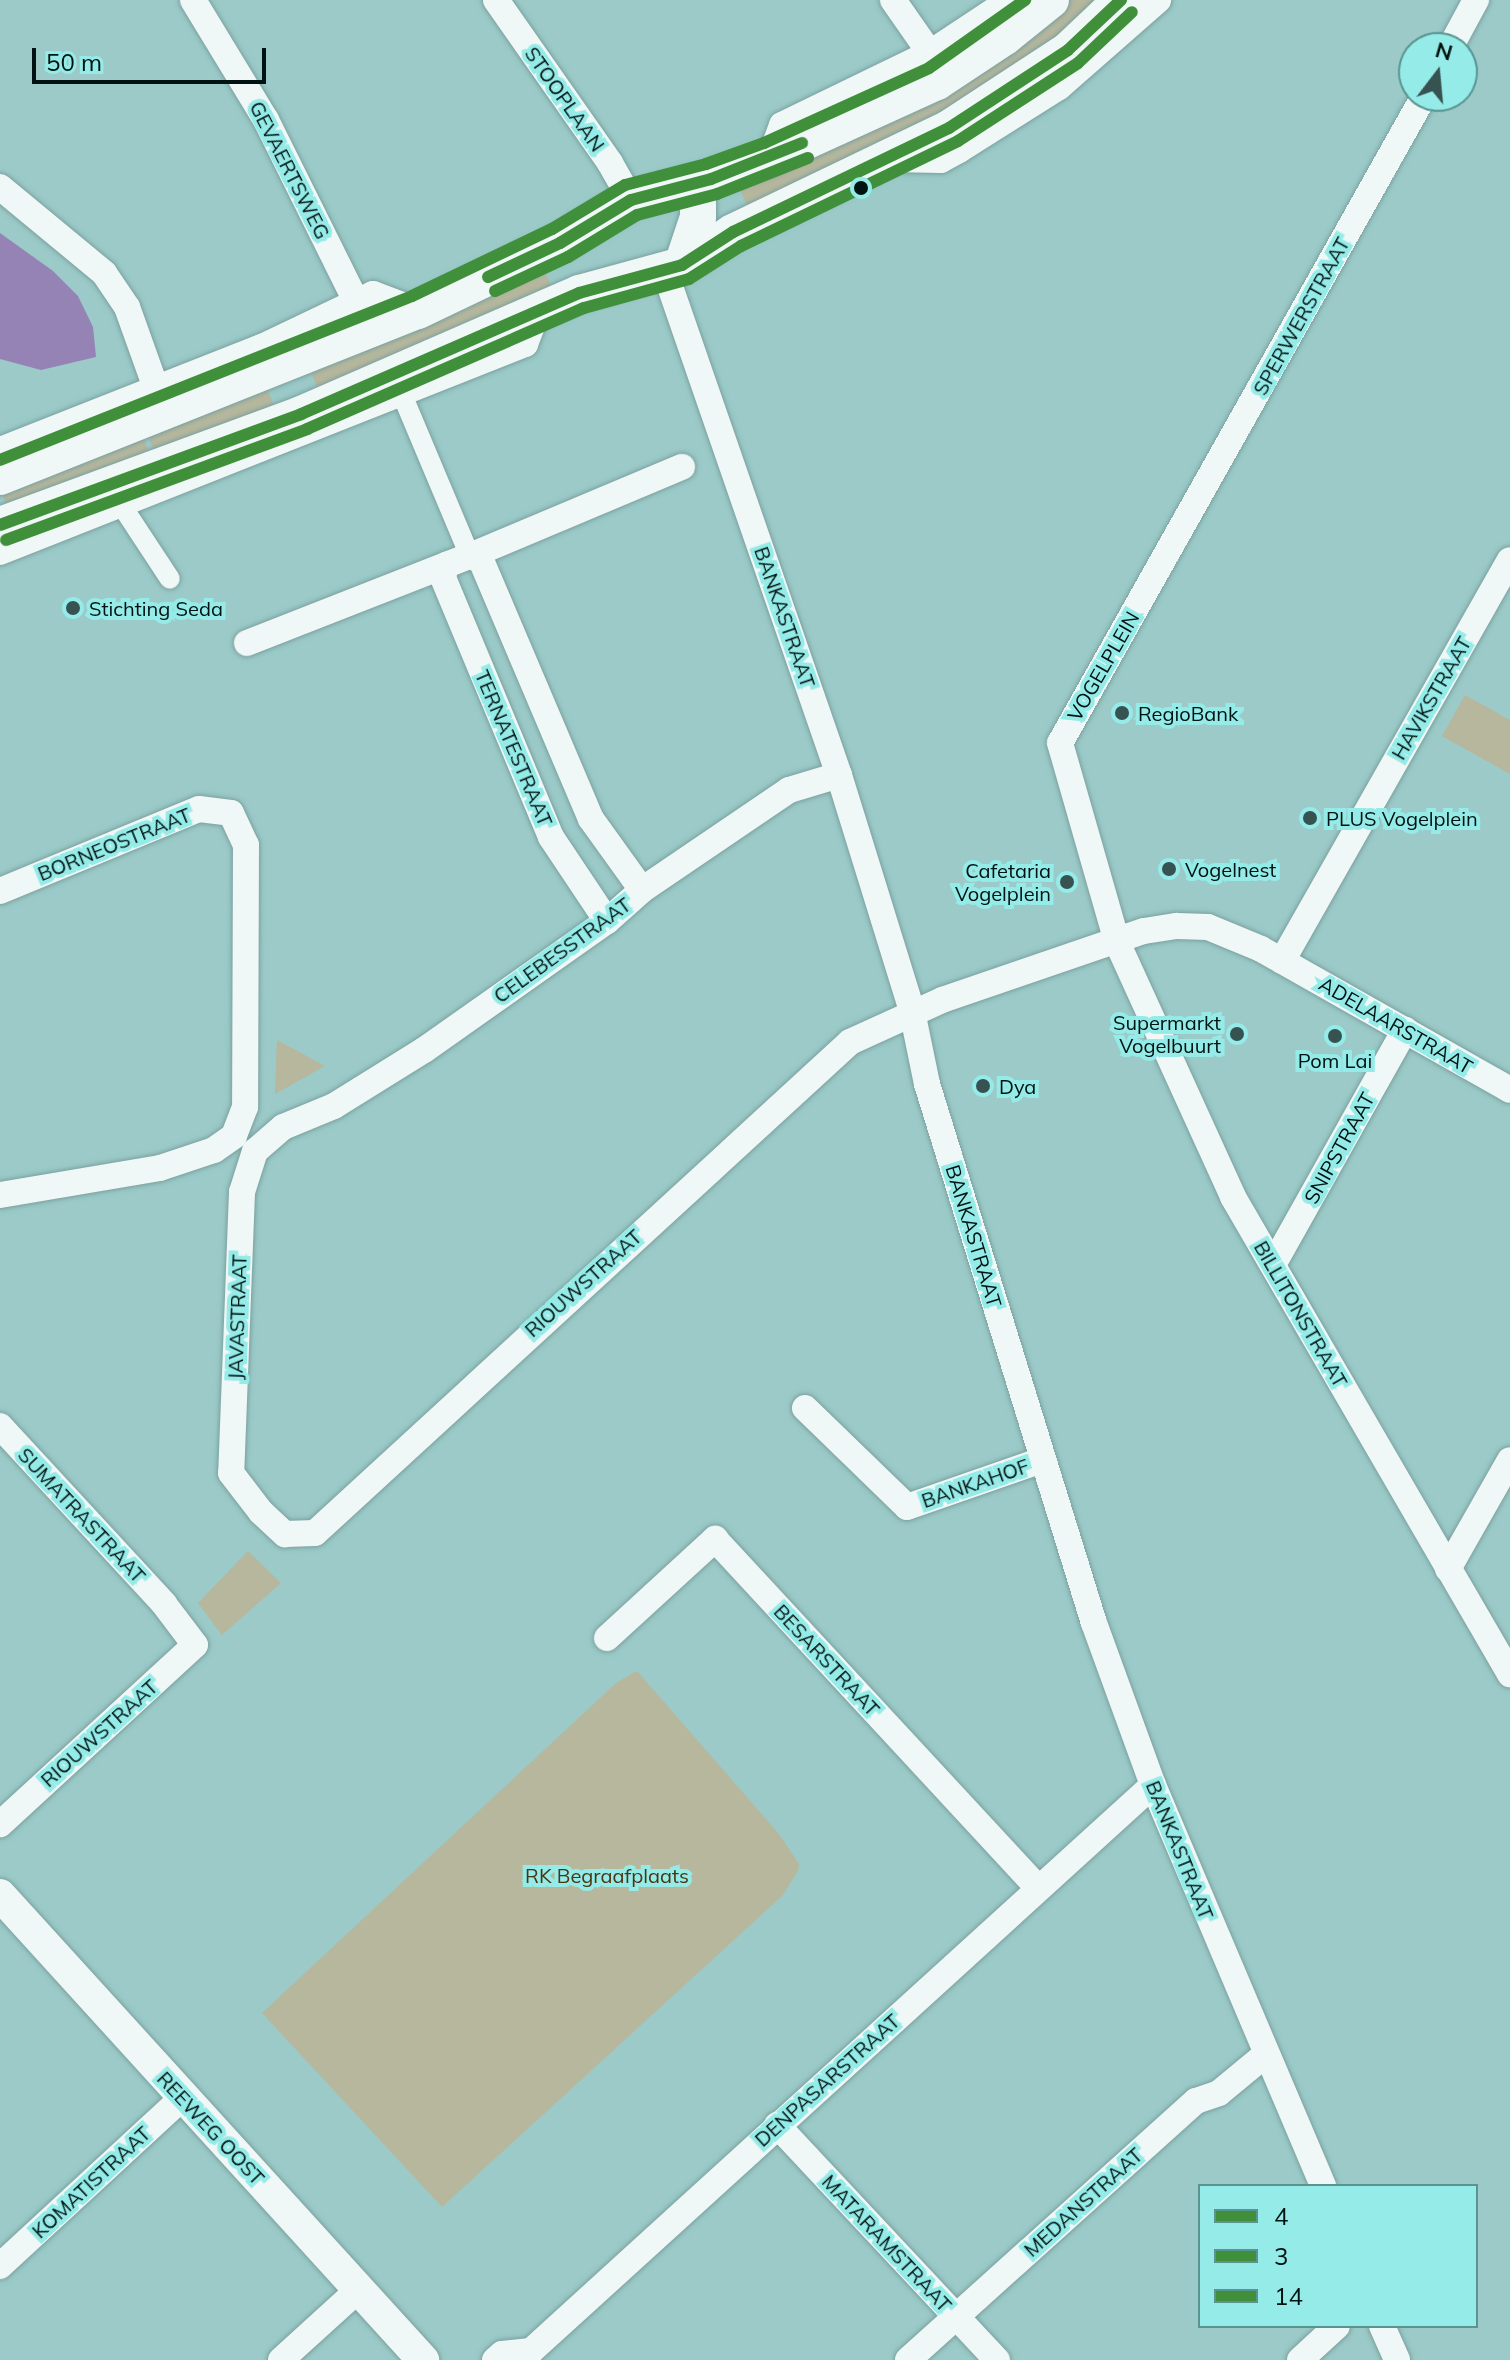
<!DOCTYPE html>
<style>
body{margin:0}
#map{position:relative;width:1510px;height:2360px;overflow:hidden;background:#9bcac8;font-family:Mulish,sans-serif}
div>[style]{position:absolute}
.green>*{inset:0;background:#b6b79d;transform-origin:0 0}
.water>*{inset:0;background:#9583b5}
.roads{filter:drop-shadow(0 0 2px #7ba19f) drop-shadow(0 0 2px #7ba19f)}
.pedestrian>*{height:20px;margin:-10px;padding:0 10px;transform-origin:10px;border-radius:10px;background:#f0f7f7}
.minor>*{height:26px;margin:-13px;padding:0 13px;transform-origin:13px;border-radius:13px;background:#f0f7f7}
.tertiary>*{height:32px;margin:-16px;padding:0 16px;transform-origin:16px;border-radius:16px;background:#f0f7f7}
.secondary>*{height:36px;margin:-18px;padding:0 18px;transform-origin:18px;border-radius:18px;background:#f0f7f7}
.bus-1>*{height:12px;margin:-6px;padding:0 6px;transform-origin:6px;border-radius:6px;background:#40903b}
.bus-2>*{height:12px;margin:-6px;padding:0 6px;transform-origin:6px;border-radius:6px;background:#40903b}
.bus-3>*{height:12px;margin:-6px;padding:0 6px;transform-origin:6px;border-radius:6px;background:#40903b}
.dots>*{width:22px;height:22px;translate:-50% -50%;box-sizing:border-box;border:4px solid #94ebe7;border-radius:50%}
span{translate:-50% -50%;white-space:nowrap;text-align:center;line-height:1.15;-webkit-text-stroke:8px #94ebe7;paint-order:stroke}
.street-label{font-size:20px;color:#001211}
.poi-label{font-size:20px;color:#001211}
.left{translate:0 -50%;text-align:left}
.right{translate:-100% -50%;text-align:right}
.park-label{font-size:20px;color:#4c3311}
.legend{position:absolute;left:1198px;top:2184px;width:280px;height:144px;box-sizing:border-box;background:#94ebe7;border:2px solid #599491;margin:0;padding:10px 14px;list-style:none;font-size:24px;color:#001211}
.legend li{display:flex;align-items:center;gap:16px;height:40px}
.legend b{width:40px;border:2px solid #599491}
.north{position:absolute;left:1398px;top:32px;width:80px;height:80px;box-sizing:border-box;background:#94ebe7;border:2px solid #599491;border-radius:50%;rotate:16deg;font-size:22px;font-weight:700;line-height:32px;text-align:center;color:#001211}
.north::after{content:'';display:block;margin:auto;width:28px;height:36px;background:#365251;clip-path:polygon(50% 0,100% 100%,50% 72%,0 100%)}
.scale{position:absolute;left:32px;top:48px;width:234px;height:36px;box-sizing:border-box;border:4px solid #001211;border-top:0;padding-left:10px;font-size:24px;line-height:28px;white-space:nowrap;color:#001211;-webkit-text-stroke:6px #94ebe7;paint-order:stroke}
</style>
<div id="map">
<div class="green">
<i style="clip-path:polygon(1065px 0,1107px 0,968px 103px,748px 208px,737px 183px)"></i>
<i style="clip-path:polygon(543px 267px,554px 292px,318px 390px,310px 369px)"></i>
<i style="left:266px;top:386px;width:22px;height:128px;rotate:68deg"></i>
<i style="left:142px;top:434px;width:20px;height:152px;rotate:70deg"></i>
<i style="clip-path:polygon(1465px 695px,1510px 720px,1510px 774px,1442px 736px)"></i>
<i style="clip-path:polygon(277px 1040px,325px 1066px,275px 1094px)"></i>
<i style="clip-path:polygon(248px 1551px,281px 1583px,222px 1635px,198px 1603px)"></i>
<i style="clip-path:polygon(637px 1671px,779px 1834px,799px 1864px,798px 1871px,782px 1896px,442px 2207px,262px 2013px,616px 1683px)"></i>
</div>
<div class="water">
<i style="clip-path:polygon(0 233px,53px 271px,78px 296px,93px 327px,96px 357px,41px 370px,0 359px)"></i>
</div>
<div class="roads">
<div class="pedestrian">
<i style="left:401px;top:392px;width:178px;rotate:67.2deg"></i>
<i style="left:122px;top:506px;width:87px;rotate:56.7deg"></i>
</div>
<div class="minor">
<i style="left:193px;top:0;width:140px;rotate:58.7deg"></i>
<i style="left:266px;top:120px;width:204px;rotate:63.6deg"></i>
<i style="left:496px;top:0;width:199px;rotate:55deg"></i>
<i style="left:610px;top:163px;width:43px;rotate:60.4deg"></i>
<i style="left:893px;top:0;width:65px;rotate:55.1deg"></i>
<i style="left:1450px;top:48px;width:55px;rotate:-61.6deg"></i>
<i style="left:1424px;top:96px;width:742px;rotate:119.36deg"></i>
<i style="left:1060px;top:743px;width:207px;rotate:74deg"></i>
<i style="left:1117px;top:942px;width:280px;rotate:65.5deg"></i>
<i style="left:1233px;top:1197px;width:552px;rotate:59.86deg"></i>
<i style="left:770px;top:158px;width:35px;rotate:-70deg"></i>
<i style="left:782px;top:125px;width:165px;rotate:-25.9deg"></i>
<i style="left:930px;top:53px;width:96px;rotate:-33.5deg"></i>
<i style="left:891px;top:159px;width:50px;rotate:1.1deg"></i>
<i style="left:941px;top:160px;width:21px;rotate:-29deg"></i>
<i style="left:959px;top:150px;width:118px;rotate:-32.2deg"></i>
<i style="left:1059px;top:87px;width:132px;rotate:-41.3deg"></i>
<i style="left:0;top:187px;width:135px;rotate:39.6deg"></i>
<i style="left:104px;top:273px;width:41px;rotate:55.9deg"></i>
<i style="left:127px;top:307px;width:89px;rotate:70.3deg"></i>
<i style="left:665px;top:272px;width:532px;rotate:70.92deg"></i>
<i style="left:839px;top:775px;width:247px;rotate:72.8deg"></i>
<i style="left:912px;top:1011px;width:75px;rotate:78.4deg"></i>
<i style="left:927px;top:1084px;width:564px;rotate:72.79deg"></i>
<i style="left:1094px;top:1623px;width:172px;rotate:70deg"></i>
<i style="left:1153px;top:1785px;width:436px;rotate:67deg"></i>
<i style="left:0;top:450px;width:282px;rotate:-21.5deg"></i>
<i style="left:262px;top:347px;width:123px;rotate:-25.5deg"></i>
<i style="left:373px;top:294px;width:48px;rotate:20.7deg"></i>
<i style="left:0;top:552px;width:565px;rotate:-21.61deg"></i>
<i style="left:525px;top:344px;width:34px;rotate:-69deg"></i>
<i style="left:470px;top:556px;width:230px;rotate:-22.8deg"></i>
<i style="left:247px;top:643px;width:214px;rotate:-21.4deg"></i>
<i style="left:839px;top:775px;width:52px;rotate:163.3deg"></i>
<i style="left:789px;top:790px;width:178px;rotate:145.8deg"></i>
<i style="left:642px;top:890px;width:47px;rotate:138.5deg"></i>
<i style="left:607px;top:921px;width:224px;rotate:144.8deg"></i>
<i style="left:424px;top:1050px;width:106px;rotate:148.1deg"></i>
<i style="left:334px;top:1106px;width:55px;rotate:157.6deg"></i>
<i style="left:283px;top:1127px;width:37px;rotate:139deg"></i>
<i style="left:255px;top:1151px;width:43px;rotate:107.6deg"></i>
<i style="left:242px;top:1192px;width:281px;rotate:92.2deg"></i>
<i style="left:231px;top:1473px;width:49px;rotate:52.4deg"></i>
<i style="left:261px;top:1512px;width:33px;rotate:43deg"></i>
<i style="left:285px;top:1534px;width:30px;rotate:-2deg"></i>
<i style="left:315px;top:1533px;width:726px;rotate:-42.54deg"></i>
<i style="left:850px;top:1042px;width:101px;rotate:-24.5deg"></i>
<i style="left:942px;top:1000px;width:213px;rotate:-18.9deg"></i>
<i style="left:1144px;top:931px;width:33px;rotate:-9deg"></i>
<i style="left:1177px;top:926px;width:31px;rotate:2deg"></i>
<i style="left:1208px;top:927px;width:57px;rotate:22.5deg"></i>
<i style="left:1261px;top:949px;width:286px;rotate:29.5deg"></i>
<i style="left:0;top:891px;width:215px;rotate:-22.4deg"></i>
<i style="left:199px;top:809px;width:32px;rotate:7deg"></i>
<i style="left:231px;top:813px;width:35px;rotate:65deg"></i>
<i style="left:246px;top:845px;width:262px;rotate:90.2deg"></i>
<i style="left:245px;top:1107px;width:31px;rotate:111deg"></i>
<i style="left:234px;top:1136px;width:24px;rotate:145deg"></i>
<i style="left:214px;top:1150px;width:57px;rotate:161.6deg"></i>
<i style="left:160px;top:1168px;width:162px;rotate:170.4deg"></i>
<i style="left:607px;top:921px;width:101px;rotate:-123.7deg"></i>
<i style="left:551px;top:837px;width:282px;rotate:-112.6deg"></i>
<i style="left:443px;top:577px;width:12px;rotate:-76deg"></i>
<i style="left:446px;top:565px;width:26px;rotate:-21deg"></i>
<i style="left:470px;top:556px;width:12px;rotate:20deg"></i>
<i style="left:481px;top:560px;width:281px;rotate:67deg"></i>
<i style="left:591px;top:819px;width:87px;rotate:54.3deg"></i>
<i style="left:1282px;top:961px;width:461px;rotate:-60.4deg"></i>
<i style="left:1273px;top:1265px;width:270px;rotate:-60.7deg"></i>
<i style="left:805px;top:1408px;width:142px;rotate:44.1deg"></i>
<i style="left:907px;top:1507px;width:143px;rotate:-19.2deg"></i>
<i style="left:0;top:1426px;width:242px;rotate:47.3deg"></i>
<i style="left:164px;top:1604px;width:51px;rotate:52.9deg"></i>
<i style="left:195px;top:1645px;width:265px;rotate:137.4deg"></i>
<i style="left:1448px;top:1569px;width:125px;rotate:-60.4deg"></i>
<i style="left:607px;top:1638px;width:147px;rotate:-42.5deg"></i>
<i style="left:715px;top:1539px;width:476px;rotate:47.2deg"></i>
<i style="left:777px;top:2125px;width:322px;rotate:46.9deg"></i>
<i style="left:0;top:2266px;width:248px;rotate:-42.7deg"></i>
<i style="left:1382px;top:2326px;width:37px;rotate:66deg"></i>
<i style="left:281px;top:2360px;width:105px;rotate:-42.3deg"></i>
<i style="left:495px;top:2360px;width:9px;rotate:-41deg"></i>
<i style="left:502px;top:2354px;width:29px;rotate:-6deg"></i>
<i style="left:531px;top:2351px;width:841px;rotate:-42.3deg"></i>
<i style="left:908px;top:2360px;width:387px;rotate:-42deg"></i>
<i style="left:1196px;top:2101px;width:24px;rotate:-19deg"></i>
<i style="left:1219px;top:2093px;width:60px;rotate:-39.6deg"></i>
<i style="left:1300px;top:2360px;width:50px;rotate:-42.6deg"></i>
</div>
<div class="tertiary">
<i style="left:0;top:1895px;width:629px;rotate:47.71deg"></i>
</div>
<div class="secondary">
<i style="left:682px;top:265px;width:51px;rotate:-71.6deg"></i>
<i style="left:698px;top:217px;width:13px;rotate:-90deg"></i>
<i style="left:698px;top:204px;width:22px;rotate:-117deg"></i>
<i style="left:0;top:477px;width:450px;rotate:-21.7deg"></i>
<i style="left:418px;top:311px;width:157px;rotate:-25.6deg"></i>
<i style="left:560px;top:243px;width:83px;rotate:-31.2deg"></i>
<i style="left:631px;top:200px;width:83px;rotate:-14.7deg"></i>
<i style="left:711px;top:179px;width:63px;rotate:-19.6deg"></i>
<i style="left:770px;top:158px;width:183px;rotate:-24.5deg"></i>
<i style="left:937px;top:82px;width:82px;rotate:-33.5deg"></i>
<i style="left:1005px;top:37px;width:59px;rotate:-38.8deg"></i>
<i style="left:0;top:525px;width:321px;rotate:-20.2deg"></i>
<i style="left:301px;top:414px;width:303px;rotate:-23.5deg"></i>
<i style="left:579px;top:293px;width:107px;rotate:-15.2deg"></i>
<i style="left:682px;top:265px;width:61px;rotate:-32.9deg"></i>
<i style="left:733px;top:232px;width:240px;rotate:-25.7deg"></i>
<i style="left:949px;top:128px;width:142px;rotate:-33.2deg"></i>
<i style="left:1068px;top:50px;width:73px;rotate:-43.3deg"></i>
</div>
</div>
<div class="bus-1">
<i style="left:488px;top:277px;width:80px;rotate:-25.3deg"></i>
<i style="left:560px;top:243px;width:83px;rotate:-31.2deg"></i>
<i style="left:631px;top:200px;width:83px;rotate:-14.7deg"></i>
<i style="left:711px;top:179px;width:98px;rotate:-21.6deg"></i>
<i style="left:0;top:525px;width:321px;rotate:-20.2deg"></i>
<i style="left:301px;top:414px;width:303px;rotate:-23.5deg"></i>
<i style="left:579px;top:293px;width:107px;rotate:-15.2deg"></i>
<i style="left:682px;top:265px;width:61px;rotate:-32.9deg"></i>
<i style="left:733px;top:232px;width:240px;rotate:-25.7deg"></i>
<i style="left:949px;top:128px;width:142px;rotate:-33.2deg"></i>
<i style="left:1068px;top:50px;width:73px;rotate:-43.3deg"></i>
</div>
<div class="bus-2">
<i style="left:495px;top:291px;width:81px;rotate:-25deg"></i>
<i style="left:568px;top:257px;width:81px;rotate:-31.3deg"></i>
<i style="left:637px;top:215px;width:83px;rotate:-14.7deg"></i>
<i style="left:717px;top:194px;width:98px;rotate:-21.6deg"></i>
<i style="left:6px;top:540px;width:321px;rotate:-20.2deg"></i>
<i style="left:307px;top:429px;width:302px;rotate:-23.6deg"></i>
<i style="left:584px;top:308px;width:109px;rotate:-15.4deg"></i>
<i style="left:689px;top:279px;width:62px;rotate:-32.4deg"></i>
<i style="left:741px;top:246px;width:241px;rotate:-25.8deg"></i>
<i style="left:958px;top:141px;width:143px;rotate:-33deg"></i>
<i style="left:1078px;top:63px;width:74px;rotate:-43.4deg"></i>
</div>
<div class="bus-3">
<i style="left:0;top:460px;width:443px;rotate:-21.7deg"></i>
<i style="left:412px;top:296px;width:155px;rotate:-25.6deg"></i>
<i style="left:552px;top:229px;width:85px;rotate:-31.1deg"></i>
<i style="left:625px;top:185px;width:84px;rotate:-14.5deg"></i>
<i style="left:706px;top:164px;width:62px;rotate:-19.9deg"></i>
<i style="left:764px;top:143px;width:181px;rotate:-24.4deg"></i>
<i style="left:929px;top:68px;width:118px;rotate:-35.3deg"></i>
</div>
<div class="dots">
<i style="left:861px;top:188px;background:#001211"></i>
<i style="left:73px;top:608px;background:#365251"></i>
<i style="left:1122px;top:713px;background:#365251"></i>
<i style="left:1310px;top:818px;background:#365251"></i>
<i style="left:1169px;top:869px;background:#365251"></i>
<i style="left:1067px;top:882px;background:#365251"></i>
<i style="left:1237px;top:1034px;background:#365251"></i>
<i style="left:1335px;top:1036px;background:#365251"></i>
<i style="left:983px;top:1086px;background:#365251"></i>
</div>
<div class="street-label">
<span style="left:565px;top:99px;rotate:55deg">STOOPLAAN</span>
<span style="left:290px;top:170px;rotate:63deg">GEVAERTSWEG</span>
<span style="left:1301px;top:316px;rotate:-61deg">SPERWERSTRAAT</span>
<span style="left:785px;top:617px;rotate:71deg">BANKASTRAAT</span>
<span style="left:1103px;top:666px;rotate:-60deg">VOGELPLEIN</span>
<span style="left:1431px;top:698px;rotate:-60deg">HAVIKSTRAAT</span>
<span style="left:514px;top:748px;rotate:67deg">TERNATESTRAAT</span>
<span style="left:114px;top:844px;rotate:-22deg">BORNEOSTRAAT</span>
<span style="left:562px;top:950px;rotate:-36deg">CELEBESSTRAAT</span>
<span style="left:1396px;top:1025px;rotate:30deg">ADELAARSTRAAT</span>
<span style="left:1339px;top:1148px;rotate:-61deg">SNIPSTRAAT</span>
<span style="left:974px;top:1236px;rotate:73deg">BANKASTRAAT</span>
<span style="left:583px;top:1283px;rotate:-42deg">RIOUWSTRAAT</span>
<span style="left:1301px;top:1314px;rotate:60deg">BILLITONSTRAAT</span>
<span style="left:237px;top:1317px;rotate:-88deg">JAVASTRAAT</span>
<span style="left:975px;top:1483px;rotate:-19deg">BANKAHOF</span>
<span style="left:82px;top:1515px;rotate:47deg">SUMATRASTRAAT</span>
<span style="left:827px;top:1660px;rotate:47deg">BESARSTRAAT</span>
<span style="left:99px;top:1733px;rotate:-42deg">RIOUWSTRAAT</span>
<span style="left:1180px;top:1850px;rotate:68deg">BANKASTRAAT</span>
<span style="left:827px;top:2080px;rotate:-42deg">DENPASARSTRAAT</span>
<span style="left:211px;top:2128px;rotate:47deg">REEWEG OOST</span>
<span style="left:91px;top:2182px;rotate:-43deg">KOMATISTRAAT</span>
<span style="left:1083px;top:2202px;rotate:-42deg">MEDANSTRAAT</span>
<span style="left:887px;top:2243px;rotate:47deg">MATARAMSTRAAT</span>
</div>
<div class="poi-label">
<span class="left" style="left:89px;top:608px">Stichting Seda</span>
<span class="left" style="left:1138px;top:713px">RegioBank</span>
<span class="left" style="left:1326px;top:818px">PLUS Vogelplein</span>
<span class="left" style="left:1185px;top:869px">Vogelnest</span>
<span class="right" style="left:1051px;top:882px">Cafetaria<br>Vogelplein</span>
<span class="right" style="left:1221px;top:1034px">Supermarkt<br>Vogelbuurt</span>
<span style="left:1335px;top:1060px">Pom Lai</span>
<span class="left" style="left:999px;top:1086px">Dya</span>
</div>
<div class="park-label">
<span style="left:607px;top:1875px">RK Begraafplaats</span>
</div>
<ul class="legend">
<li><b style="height:10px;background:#40903b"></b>4</li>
<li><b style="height:10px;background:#40903b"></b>3</li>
<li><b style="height:10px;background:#40903b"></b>14</li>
</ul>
<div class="north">N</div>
<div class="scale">50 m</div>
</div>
